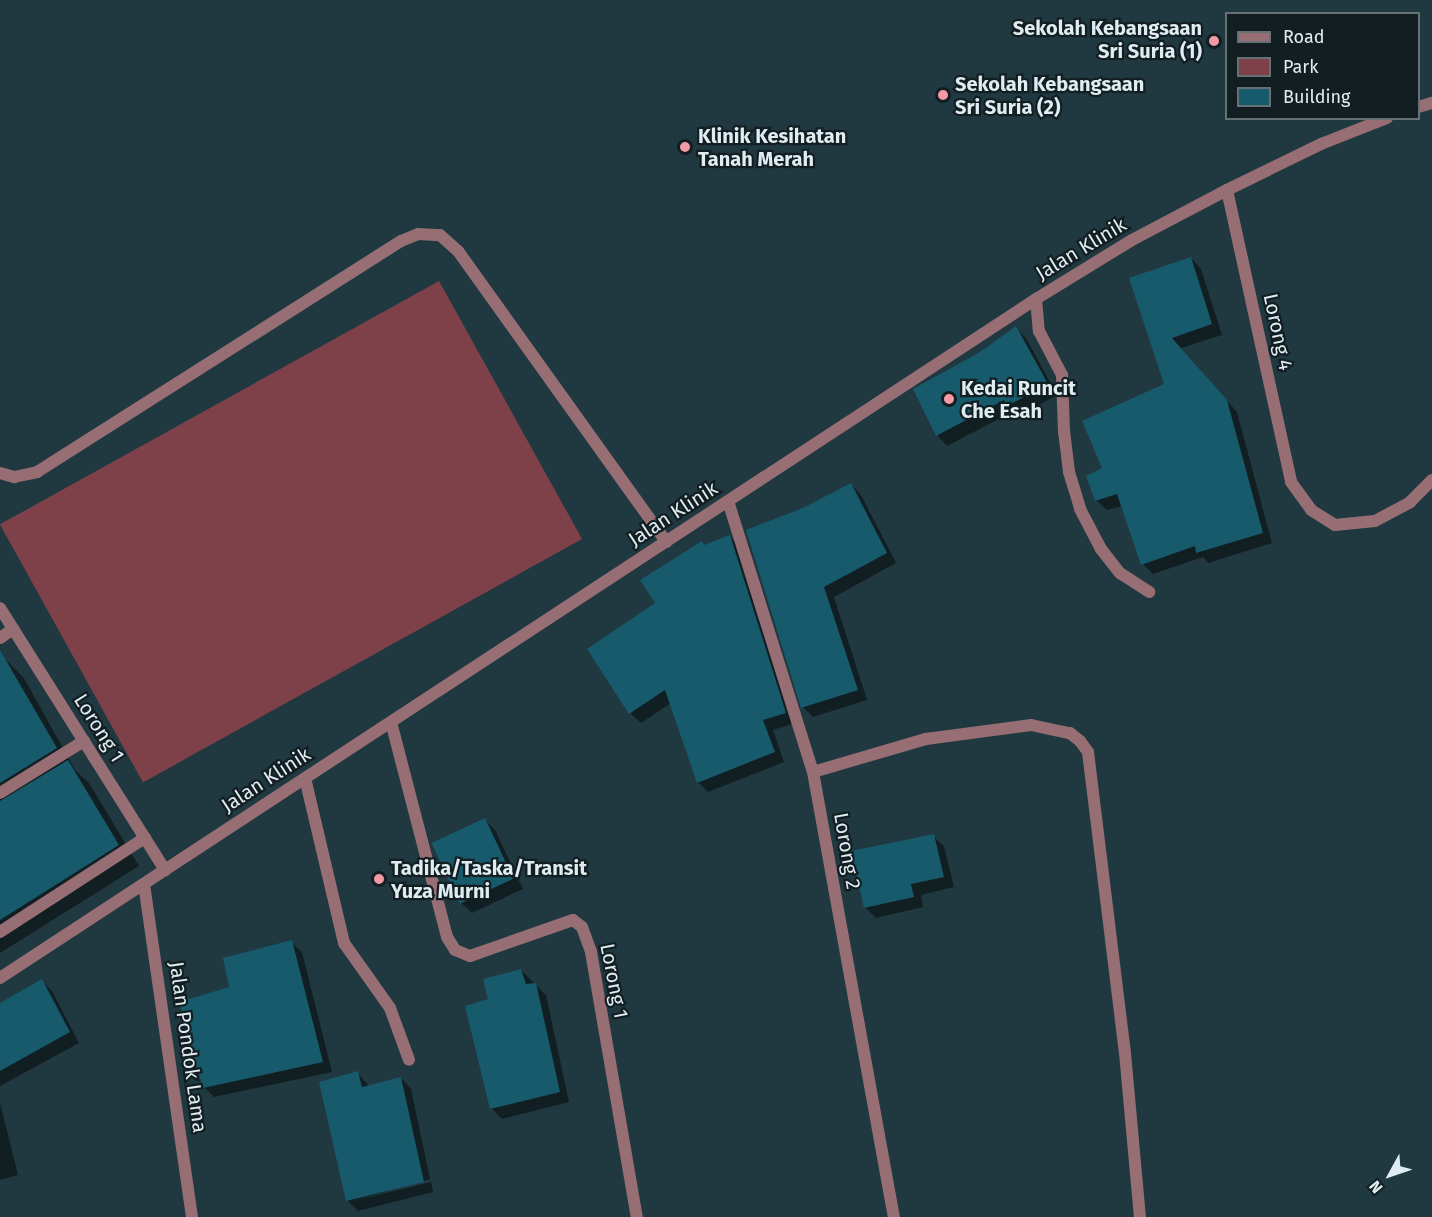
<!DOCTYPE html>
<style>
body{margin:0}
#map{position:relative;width:1432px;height:1217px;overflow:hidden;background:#203941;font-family:"Fira Sans",sans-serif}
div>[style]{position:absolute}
.green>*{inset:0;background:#7e414a;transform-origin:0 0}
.shadow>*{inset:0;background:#0007}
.building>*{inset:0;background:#175a6c;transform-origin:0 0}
.lane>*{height:12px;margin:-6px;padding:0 6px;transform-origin:6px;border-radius:6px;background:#976e73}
.street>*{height:12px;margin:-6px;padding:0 6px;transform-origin:6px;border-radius:6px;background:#976e73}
.dots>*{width:16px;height:16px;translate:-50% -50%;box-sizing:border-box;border:3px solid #131e22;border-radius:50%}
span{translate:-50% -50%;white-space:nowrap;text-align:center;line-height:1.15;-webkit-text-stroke:4.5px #131e22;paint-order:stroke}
.poi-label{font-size:20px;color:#dfedf2;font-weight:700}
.right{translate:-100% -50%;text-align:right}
.left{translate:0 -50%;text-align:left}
.street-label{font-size:20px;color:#dfedf2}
.legend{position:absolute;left:1225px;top:12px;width:195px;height:108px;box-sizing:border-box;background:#131e22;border:2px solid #657175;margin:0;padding:8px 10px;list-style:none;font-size:18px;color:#dfedf2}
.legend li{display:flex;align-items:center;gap:12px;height:30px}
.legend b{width:30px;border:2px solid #657175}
.north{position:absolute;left:1360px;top:1145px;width:60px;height:60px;-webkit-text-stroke:4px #131e22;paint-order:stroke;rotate:230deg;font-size:16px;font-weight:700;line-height:24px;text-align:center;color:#dfedf2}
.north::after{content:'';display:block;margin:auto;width:21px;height:27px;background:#dfedf2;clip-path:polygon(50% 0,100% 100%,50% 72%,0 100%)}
</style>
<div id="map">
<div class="green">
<i style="left:439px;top:281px;width:295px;height:502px;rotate:61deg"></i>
</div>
<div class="shadow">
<i style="clip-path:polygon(1191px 258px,1201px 269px,1222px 335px,1181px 348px,1237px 412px,1272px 543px,1208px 563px,1203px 557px,1153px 574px,1143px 564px,1122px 506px,1107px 510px,1096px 500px,1104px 469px,1165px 385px,1131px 279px)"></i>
<i style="clip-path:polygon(1016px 328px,1026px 338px,1057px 395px,1019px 416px,1014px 411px,947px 446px,937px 435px,915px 390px,980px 353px)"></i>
<i style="clip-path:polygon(851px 484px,861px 495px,896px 563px,834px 597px,867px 700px,813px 717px,803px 707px,804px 510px)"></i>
<i style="clip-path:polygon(730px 537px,740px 547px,795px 723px,773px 730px,784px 762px,708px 792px,698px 782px,671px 703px,641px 723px,630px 713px,657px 604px,702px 543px,706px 546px)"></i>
<i style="clip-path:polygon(3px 657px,24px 678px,75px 770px,89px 783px,139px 866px,0 953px,0 660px)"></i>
<i style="clip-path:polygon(485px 820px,495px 830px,523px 889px,472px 913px,461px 903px)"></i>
<i style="clip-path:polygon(933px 836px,944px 846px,954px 887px,921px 895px,923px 907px,876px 918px,865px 907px)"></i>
<i style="clip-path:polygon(291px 942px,302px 952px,332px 1072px,214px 1097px,204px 1087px,231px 988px)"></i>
<i style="clip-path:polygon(521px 970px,546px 995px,569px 1102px,502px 1119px,492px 1109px,467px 1007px,490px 1000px)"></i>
<i style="clip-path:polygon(42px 981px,52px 991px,79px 1043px,0 1086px,0 1005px)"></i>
<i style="clip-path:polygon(358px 1073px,369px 1086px,401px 1078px,411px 1089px,430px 1179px,353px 1201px,431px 1182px,433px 1192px,358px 1211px,347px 1200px)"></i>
<i style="clip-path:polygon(0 1103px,18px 1175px,0 1180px)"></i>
</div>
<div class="building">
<i style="clip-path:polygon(1191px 257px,1212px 324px,1172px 338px,1227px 400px,1263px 533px,1196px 553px,1195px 546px,1141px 565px,1117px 494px,1095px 501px,1086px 476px,1102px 468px,1082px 421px,1164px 384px,1129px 278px)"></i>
<i style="clip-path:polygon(1016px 326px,1048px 384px,1007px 406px,1004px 400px,936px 436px,913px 389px,980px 352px)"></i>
<i style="clip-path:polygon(851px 483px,887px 553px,824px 587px,858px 690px,801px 708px,746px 530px,803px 508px)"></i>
<i style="clip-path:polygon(730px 535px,786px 713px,763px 720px,775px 752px,697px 783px,665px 690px,629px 714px,587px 649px,655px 603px,640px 580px,702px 541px,704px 545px)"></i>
<i style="clip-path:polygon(0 650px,57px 748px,0 783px)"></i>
<i style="clip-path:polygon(68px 760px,119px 845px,0 920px,0 801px)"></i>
<i style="left:485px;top:818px;width:67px;height:59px;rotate:65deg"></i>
<i style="clip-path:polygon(934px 834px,944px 877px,911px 884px,914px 897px,864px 908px,851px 851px)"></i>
<i style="clip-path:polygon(292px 940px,323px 1062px,203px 1088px,179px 1002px,229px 987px,223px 958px)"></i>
<i style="clip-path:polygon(521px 969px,526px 984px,536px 983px,560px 1092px,490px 1109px,465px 1006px,488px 999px,483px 979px)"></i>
<i style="clip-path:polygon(42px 979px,70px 1032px,0 1071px,0 1003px)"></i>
<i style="clip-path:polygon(358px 1071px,362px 1087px,401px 1077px,424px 1182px,346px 1201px,319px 1082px)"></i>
</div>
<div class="lane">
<i style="left:0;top:473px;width:15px;rotate:16deg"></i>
<i style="left:14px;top:477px;width:24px;rotate:-12deg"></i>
<i style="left:37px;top:472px;width:431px;rotate:-32.4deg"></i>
<i style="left:401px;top:241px;width:18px;rotate:-22deg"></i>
<i style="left:418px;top:234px;width:22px;rotate:3deg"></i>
<i style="left:440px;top:235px;width:24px;rotate:42deg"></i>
<i style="left:458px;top:251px;width:358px;rotate:54.4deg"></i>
<i style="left:0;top:638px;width:16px;rotate:-35deg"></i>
<i style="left:305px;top:778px;width:170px;rotate:76.7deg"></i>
<i style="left:344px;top:943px;width:80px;rotate:54.7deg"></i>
<i style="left:390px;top:1008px;width:55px;rotate:69.9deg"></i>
<i style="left:0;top:793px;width:99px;rotate:-31.8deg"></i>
<i style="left:0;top:932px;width:173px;rotate:-33deg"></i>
</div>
<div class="street">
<i style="left:1418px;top:107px;width:15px;rotate:-16deg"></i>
<i style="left:1227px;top:190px;width:299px;rotate:77.6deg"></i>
<i style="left:1291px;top:482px;width:34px;rotate:54deg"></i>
<i style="left:1311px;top:510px;width:28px;rotate:32deg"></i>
<i style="left:1335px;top:525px;width:40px;rotate:-5.7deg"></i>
<i style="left:1375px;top:521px;width:40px;rotate:-28deg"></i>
<i style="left:1410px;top:502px;width:31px;rotate:-45deg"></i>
<i style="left:1036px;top:299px;width:32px;rotate:85deg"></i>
<i style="left:1039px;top:331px;width:50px;rotate:62.4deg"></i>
<i style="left:1062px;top:375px;width:56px;rotate:88deg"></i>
<i style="left:1064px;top:431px;width:41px;rotate:83deg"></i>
<i style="left:1069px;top:472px;width:39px;rotate:73deg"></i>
<i style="left:1080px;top:509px;width:45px;rotate:62.3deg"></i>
<i style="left:1101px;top:549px;width:31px;rotate:52deg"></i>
<i style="left:1120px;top:573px;width:35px;rotate:33deg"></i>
<i style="left:728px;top:501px;width:284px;rotate:72.6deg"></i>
<i style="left:813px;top:772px;width:452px;rotate:79.7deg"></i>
<i style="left:0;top:608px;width:310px;rotate:57.8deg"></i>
<i style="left:391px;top:722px;width:222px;rotate:75.4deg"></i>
<i style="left:447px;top:937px;width:15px;rotate:58deg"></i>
<i style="left:455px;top:950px;width:16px;rotate:22deg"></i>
<i style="left:470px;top:956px;width:109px;rotate:-19.3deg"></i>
<i style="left:573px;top:920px;width:11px;rotate:38deg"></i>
<i style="left:582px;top:927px;width:27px;rotate:70deg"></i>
<i style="left:591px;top:952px;width:269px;rotate:80.2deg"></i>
<i style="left:813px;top:772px;width:118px;rotate:-16.3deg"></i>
<i style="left:926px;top:739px;width:106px;rotate:-7.6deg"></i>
<i style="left:1031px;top:725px;width:40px;rotate:12deg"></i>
<i style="left:1070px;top:733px;width:13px;rotate:39deg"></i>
<i style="left:1080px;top:741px;width:14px;rotate:54deg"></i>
<i style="left:1088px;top:752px;width:303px;rotate:83deg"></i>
<i style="left:1125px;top:1053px;width:165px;rotate:84.8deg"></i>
<i style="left:144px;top:884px;width:336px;rotate:81.8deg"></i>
<i style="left:0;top:978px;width:1239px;rotate:-33.24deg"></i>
<i style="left:1036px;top:299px;width:113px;rotate:-31.6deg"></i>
<i style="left:1132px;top:240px;width:107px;rotate:-27.8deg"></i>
<i style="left:1227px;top:190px;width:105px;rotate:-26.1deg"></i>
<i style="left:1321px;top:144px;width:71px;rotate:-21.5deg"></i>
</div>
<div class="dots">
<i style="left:1214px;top:41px;background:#f49aa6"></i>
<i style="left:943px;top:95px;background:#f49aa6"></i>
<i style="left:685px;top:147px;background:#f49aa6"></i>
<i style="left:949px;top:399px;background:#f49aa6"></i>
<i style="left:379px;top:879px;background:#f49aa6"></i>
</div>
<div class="poi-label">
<span class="right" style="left:1202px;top:40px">Sekolah Kebangsaan<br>Sri Suria (1)</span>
<span class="left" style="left:955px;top:96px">Sekolah Kebangsaan<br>Sri Suria (2)</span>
<span class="left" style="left:698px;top:148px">Klinik Kesihatan<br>Tanah Merah</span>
<span class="left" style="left:961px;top:400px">Kedai Runcit<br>Che Esah</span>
<span class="left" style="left:391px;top:880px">Tadika/Taska/Transit<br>Yuza Murni</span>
</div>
<div class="street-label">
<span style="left:1081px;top:249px;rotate:-31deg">Jalan Klinik</span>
<span style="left:1278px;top:332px;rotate:78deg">Lorong 4</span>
<span style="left:673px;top:514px;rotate:-33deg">Jalan Klinik</span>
<span style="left:99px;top:728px;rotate:58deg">Lorong 1</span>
<span style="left:266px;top:780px;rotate:-33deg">Jalan Klinik</span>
<span style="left:847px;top:851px;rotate:80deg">Lorong 2</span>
<span style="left:614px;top:981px;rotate:79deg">Lorong 1</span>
<span style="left:188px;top:1047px;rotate:82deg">Jalan Pondok Lama</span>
</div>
<ul class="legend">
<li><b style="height:8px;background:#976e73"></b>Road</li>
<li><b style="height:16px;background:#7e414a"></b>Park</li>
<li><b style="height:16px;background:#175a6c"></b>Building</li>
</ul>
<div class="north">N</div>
</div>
